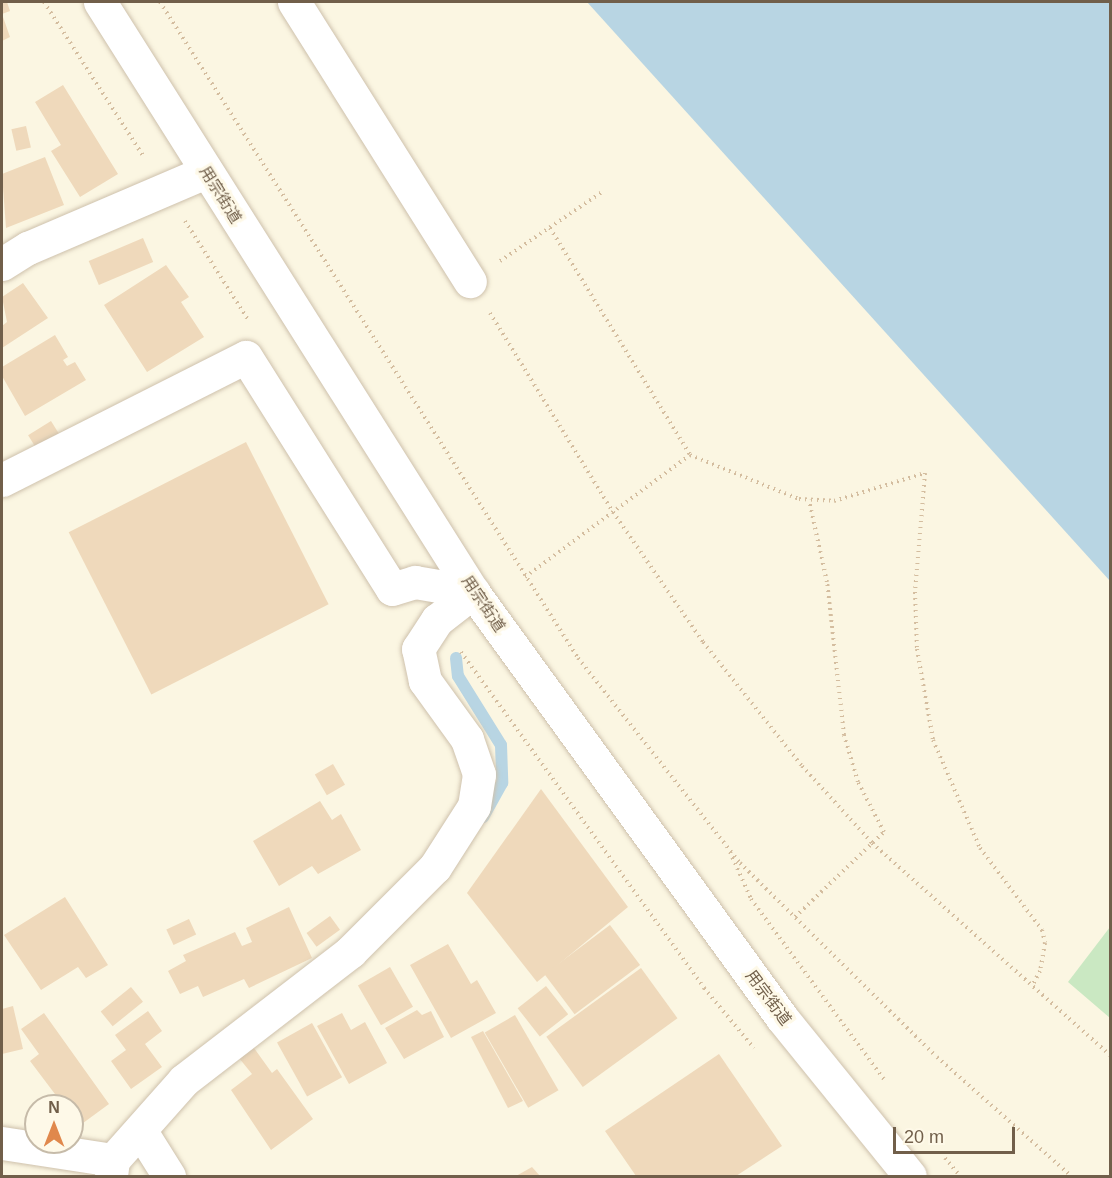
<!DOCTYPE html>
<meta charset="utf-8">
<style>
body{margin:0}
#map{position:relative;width:1112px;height:1178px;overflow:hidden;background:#fbf6e2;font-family:Helvetica,"Noto Sans JP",sans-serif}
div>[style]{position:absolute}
.green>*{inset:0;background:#cae8c2}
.water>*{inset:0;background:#b8d5e3}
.stream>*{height:12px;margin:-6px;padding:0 6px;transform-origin:6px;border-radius:6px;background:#b8d5e3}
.building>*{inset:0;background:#efd9bb;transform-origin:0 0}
.path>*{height:4px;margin-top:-2px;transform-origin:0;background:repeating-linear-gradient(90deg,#d4bd9f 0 1.5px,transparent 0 6px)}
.roads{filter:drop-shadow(0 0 2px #cec1ac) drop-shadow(0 0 2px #cec1ac)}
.minor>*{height:33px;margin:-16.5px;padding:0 16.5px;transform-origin:16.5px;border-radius:16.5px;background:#fff}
span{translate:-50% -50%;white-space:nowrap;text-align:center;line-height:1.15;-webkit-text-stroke:6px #fef9e8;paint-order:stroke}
.street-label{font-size:16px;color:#715f4a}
.frame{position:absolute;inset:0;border:3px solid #715f4a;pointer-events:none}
.north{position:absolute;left:24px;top:1094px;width:60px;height:60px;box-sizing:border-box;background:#fef9e8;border:2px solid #c6bba9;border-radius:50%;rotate:0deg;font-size:16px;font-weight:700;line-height:24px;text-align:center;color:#715f4a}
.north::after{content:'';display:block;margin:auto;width:21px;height:27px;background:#e0884c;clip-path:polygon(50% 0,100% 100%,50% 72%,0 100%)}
.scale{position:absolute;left:893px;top:1127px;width:122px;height:27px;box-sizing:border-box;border:3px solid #715f4a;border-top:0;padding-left:8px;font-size:18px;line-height:21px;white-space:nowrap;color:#715f4a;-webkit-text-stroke:4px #fef9e8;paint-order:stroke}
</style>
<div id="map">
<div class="green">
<i style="clip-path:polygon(1110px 927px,1110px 1018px,1068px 982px)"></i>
</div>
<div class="water">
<i style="clip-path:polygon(587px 2px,1110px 2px,1110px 581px)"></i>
</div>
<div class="stream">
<i style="left:456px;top:658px;width:18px;rotate:84deg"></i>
<i style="left:458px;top:676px;width:81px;rotate:58.1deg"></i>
<i style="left:501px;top:745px;width:38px;rotate:88deg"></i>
<i style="left:502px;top:783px;width:39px;rotate:119deg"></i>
</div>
<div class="building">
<i style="clip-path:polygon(2px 2px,7px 2px,10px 11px,2px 14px,10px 37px,2px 41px)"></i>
<i style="clip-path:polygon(63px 85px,118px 174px,80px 197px,51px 151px,61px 145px,35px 102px)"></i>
<i style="left:26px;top:126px;width:22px;height:15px;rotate:77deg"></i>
<i style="clip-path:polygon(45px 157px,64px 205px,6px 228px,2px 174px)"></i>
<i style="left:143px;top:238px;width:26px;height:59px;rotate:67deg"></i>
<i style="clip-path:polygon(166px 265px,189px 297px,181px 302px,204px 337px,147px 372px,104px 305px)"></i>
<i style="clip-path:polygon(23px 283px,48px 318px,2px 348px,2px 326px,7px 322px,2px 297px)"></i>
<i style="clip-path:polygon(55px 335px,68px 357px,63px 360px,67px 366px,75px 362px,86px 380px,25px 416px,2px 376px,2px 367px)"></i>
<i style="left:51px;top:421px;width:15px;height:27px;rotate:58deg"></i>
<i style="left:246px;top:442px;width:182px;height:199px;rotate:63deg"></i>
<i style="left:333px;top:764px;width:24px;height:21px;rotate:60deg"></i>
<i style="clip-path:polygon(541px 789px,628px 907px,537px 982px,467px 893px)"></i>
<i style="clip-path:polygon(320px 801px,332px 820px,341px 814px,361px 850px,318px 874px,312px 866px,279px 886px,253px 841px)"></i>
<i style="clip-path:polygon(65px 897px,108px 965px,86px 978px,78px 967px,41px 990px,4px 935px)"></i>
<i style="clip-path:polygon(289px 907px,312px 958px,249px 988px,244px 979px,203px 997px,198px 986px,180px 994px,168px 971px,186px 961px,183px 955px,235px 932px,242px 946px,252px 942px,246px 928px)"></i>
<i style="left:330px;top:916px;width:17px;height:29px;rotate:54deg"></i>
<i style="left:189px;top:919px;width:17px;height:25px;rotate:65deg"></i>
<i style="left:610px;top:925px;width:50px;height:82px;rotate:53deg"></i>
<i style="clip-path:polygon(448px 944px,471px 984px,477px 980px,496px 1013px,451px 1038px,410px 965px)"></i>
<i style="left:390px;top:967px;width:46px;height:37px;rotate:60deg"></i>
<i style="left:641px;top:968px;width:62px;height:117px;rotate:54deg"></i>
<i style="left:546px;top:986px;width:36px;height:36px;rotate:52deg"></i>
<i style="left:131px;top:987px;width:19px;height:39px;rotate:51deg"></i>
<i style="clip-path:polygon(13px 1006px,23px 1049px,2px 1054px,2px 1009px)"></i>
<i style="clip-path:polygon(417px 1010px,422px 1015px,431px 1011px,444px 1037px,404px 1059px,385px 1028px)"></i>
<i style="clip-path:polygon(148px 1011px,162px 1031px,145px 1044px,162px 1067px,131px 1089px,111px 1061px,126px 1050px,115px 1035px)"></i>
<i style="clip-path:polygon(44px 1013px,109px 1104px,79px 1126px,72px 1106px,64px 1106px,30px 1061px,39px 1054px,21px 1029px)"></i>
<i style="clip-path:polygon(342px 1013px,351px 1030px,365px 1022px,387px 1063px,349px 1084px,317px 1026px)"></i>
<i style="left:515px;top:1015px;width:87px;height:35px;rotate:60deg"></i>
<i style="left:312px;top:1023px;width:62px;height:40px;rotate:61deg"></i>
<i style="clip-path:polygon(483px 1031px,523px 1101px,508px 1108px,471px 1037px)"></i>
<i style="clip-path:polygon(254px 1048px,272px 1073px,277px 1069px,313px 1119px,271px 1150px,231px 1090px,252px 1074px,239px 1058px)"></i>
<i style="clip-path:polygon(719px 1054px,782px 1146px,736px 1176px,636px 1176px,605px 1131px)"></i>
<i style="clip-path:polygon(532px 1167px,540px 1176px,516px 1176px)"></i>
</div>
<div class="path">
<i style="left:44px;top:2px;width:184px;rotate:57.2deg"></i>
<i style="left:160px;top:2px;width:778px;rotate:57.49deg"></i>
<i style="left:578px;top:658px;width:261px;rotate:51.7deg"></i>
<i style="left:740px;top:863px;width:276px;rotate:44.6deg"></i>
<i style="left:937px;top:1057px;width:179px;rotate:41.6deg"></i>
<i style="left:185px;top:221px;width:119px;rotate:57.4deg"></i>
<i style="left:550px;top:228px;width:267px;rotate:58.3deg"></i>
<i style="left:690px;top:455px;width:118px;rotate:22deg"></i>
<i style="left:799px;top:499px;width:35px;rotate:3deg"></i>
<i style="left:834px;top:501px;width:95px;rotate:-17.1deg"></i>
<i style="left:925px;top:473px;width:119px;rotate:94.8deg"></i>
<i style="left:915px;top:592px;width:57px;rotate:88deg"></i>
<i style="left:917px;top:649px;width:92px;rotate:80deg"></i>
<i style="left:933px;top:740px;width:118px;rotate:66.5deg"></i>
<i style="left:980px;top:848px;width:103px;rotate:52.9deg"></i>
<i style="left:1042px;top:930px;width:13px;rotate:77deg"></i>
<i style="left:1045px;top:943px;width:28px;rotate:100deg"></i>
<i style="left:1040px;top:971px;width:17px;rotate:118deg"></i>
<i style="left:500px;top:261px;width:123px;rotate:-34.1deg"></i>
<i style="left:490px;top:313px;width:234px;rotate:58.3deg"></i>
<i style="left:613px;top:512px;width:158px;rotate:55.3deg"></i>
<i style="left:703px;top:642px;width:159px;rotate:51.4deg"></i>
<i style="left:802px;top:766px;width:104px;rotate:47.7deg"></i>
<i style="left:872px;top:843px;width:319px;rotate:41.7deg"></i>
<i style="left:525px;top:577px;width:205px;rotate:-36.5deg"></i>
<i style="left:461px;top:652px;width:415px;rotate:54.1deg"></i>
<i style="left:704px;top:988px;width:78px;rotate:50.2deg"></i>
<i style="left:730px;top:852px;width:51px;rotate:65.9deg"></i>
<i style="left:751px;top:899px;width:226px;rotate:53.6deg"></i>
<i style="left:795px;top:917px;width:123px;rotate:-43.7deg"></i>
<i style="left:884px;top:832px;width:56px;rotate:-117.5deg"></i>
<i style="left:858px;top:782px;width:49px;rotate:-106.6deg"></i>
<i style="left:844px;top:735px;width:154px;rotate:-96.3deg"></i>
<i style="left:827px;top:582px;width:84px;rotate:-102.4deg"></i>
<i style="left:945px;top:1158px;width:23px;rotate:50deg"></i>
</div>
<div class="roads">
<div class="minor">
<i style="left:100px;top:2px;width:698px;rotate:57.7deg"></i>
<i style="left:473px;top:592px;width:526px;rotate:54.04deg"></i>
<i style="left:782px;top:1018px;width:203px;rotate:51deg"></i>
<i style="left:294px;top:2px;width:330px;rotate:57.8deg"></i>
<i style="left:2px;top:264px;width:31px;rotate:-32deg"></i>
<i style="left:28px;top:248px;width:193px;rotate:-23.2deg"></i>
<i style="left:2px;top:480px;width:273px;rotate:-26.8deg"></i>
<i style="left:246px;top:357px;width:274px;rotate:57.8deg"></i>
<i style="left:392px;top:589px;width:24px;rotate:-17deg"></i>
<i style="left:415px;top:582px;width:59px;rotate:9.8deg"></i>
<i style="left:142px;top:1133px;width:51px;rotate:57.9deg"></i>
<i style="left:2px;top:1143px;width:112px;rotate:8.7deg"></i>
<i style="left:111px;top:1176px;width:16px;rotate:-83deg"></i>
<i style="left:113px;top:1160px;width:107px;rotate:-48.4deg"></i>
<i style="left:184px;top:1080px;width:210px;rotate:-37.6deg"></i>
<i style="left:350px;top:952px;width:120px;rotate:-45deg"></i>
<i style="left:435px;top:867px;width:72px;rotate:-57.4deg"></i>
<i style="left:474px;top:806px;width:32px;rotate:-81deg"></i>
<i style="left:479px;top:774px;width:37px;rotate:-109deg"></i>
<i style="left:467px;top:739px;width:72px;rotate:-125.9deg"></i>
<i style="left:425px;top:681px;width:33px;rotate:-102deg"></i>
<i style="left:418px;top:649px;width:35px;rotate:-57deg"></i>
<i style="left:437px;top:620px;width:46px;rotate:-37.9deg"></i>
</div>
</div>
<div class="street-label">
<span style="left:220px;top:195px;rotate:58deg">用宗街道</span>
<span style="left:483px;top:604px;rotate:56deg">用宗街道</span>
<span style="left:768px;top:998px;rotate:53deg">用宗街道</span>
</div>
<div class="frame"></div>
<div class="north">N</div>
<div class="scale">20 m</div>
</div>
